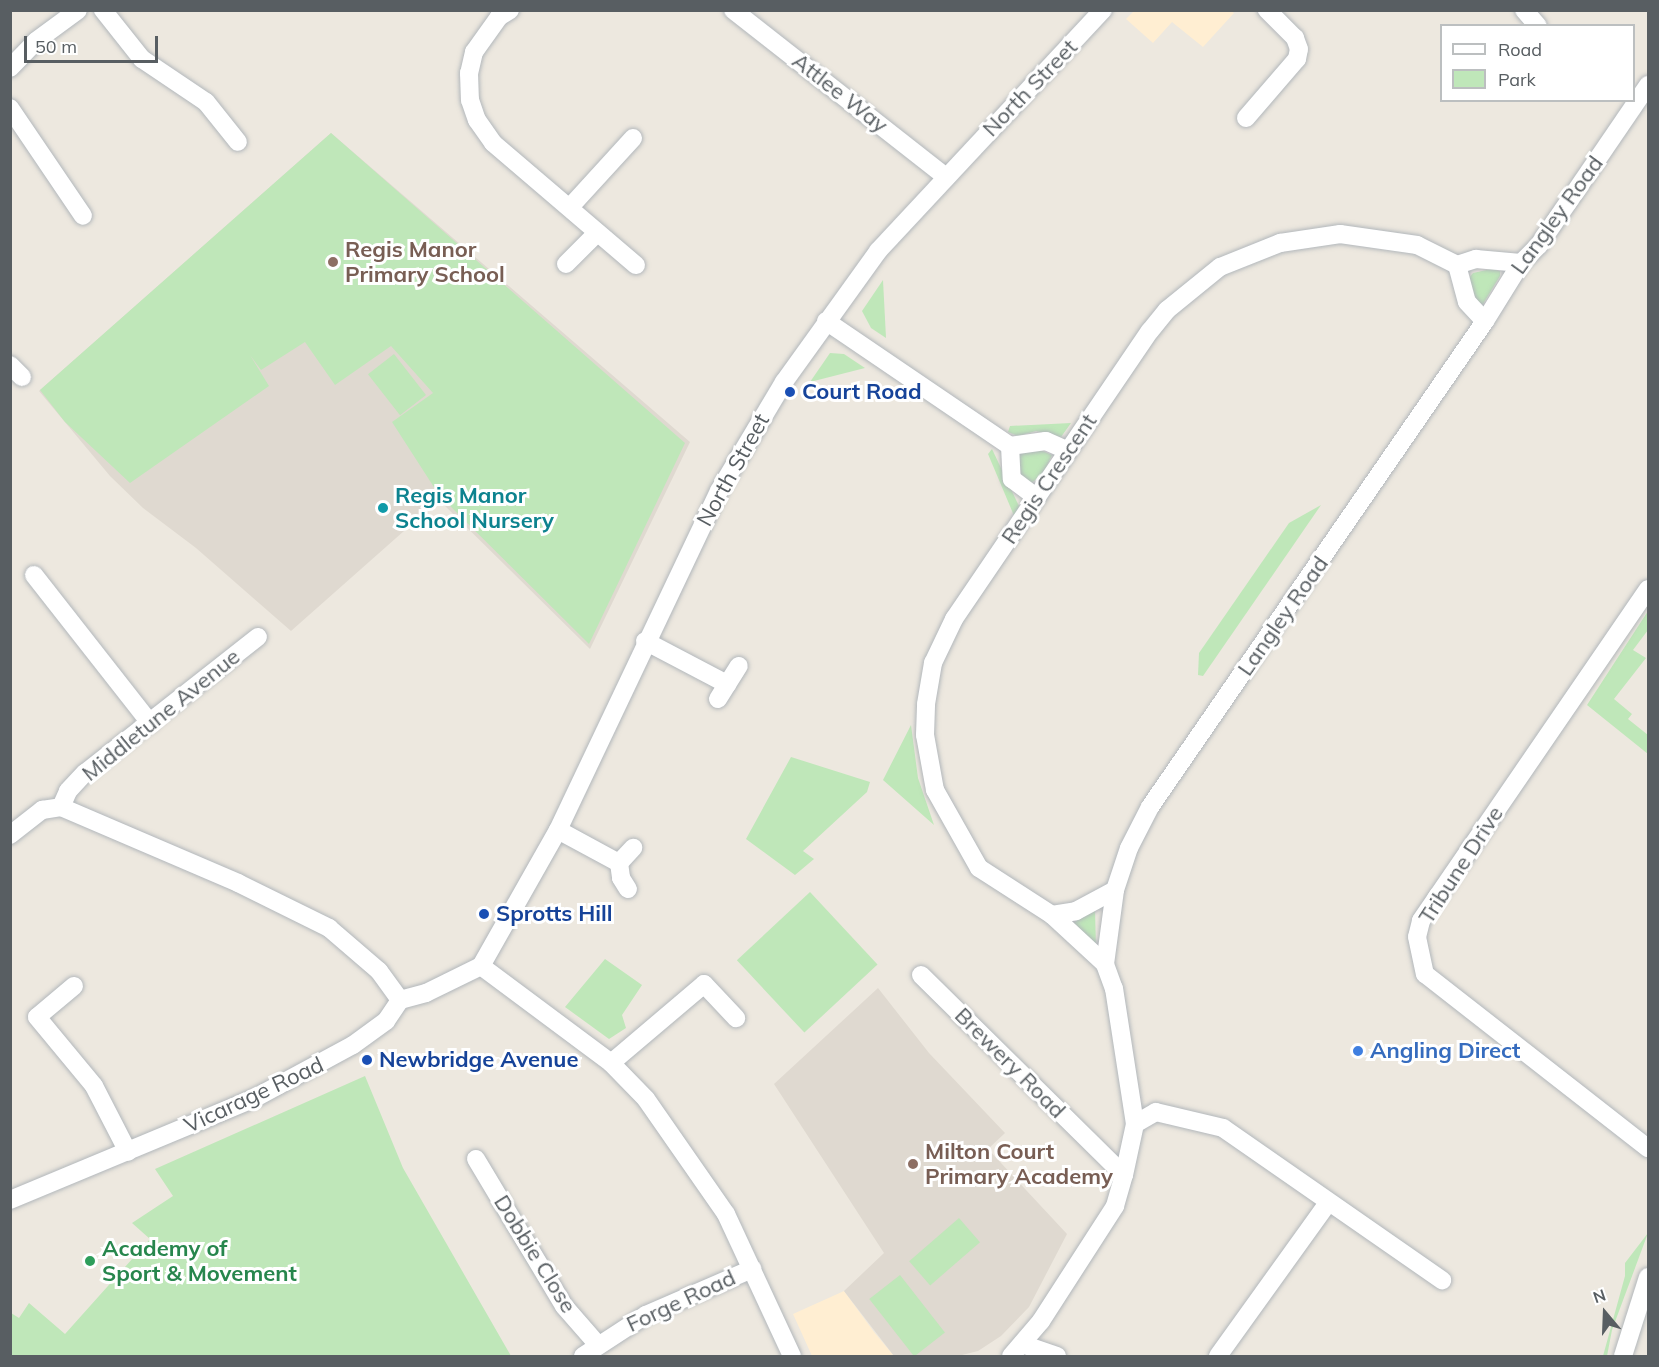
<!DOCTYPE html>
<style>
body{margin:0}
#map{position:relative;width:1659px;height:1367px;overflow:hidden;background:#ede8df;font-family:Mulish,sans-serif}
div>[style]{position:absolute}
.commercial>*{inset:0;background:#ffeed2}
.education>*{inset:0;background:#dfd9d0}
.green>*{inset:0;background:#bfe7b9;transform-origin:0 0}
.roads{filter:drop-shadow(0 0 2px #b2b7bb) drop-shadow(0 0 2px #b2b7bb)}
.minor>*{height:18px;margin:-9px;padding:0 9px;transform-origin:9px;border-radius:9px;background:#fff}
.dots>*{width:16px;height:16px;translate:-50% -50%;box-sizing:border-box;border:3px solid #fff;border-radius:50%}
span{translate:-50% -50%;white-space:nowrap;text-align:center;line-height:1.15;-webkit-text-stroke:6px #fff;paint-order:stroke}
.street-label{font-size:22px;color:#585e62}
.education-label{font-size:22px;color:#785e54;font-weight:700}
.left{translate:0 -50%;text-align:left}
.transit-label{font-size:22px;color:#164399;font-weight:700}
.culture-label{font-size:22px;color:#0d838f;font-weight:700}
.shop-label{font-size:22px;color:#366cbe;font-weight:700}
.leisure-label{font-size:22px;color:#27864d;font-weight:700}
.frame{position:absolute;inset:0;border:12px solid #585e62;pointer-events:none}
.legend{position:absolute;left:1440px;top:24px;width:195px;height:78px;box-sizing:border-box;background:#fff;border:2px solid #bcbfc0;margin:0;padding:8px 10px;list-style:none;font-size:18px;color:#585e62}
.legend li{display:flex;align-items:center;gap:12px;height:30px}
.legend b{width:30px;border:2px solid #bcbfc0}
.north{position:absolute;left:1575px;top:1283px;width:60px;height:60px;-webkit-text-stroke:4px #fff;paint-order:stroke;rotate:341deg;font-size:16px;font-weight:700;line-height:24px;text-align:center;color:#585e62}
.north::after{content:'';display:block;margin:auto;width:21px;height:27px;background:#585e62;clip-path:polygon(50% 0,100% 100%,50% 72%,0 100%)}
.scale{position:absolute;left:24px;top:36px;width:134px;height:27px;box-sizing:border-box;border:3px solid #585e62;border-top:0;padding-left:8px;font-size:18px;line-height:21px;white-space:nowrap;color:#585e62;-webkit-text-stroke:4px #fff;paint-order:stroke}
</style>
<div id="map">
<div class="commercial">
<i style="clip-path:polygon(1231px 11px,1234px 13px,1203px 47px,1172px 22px,1153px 43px,1126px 19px,1134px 11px)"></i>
<i style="clip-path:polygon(844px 1291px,874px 1332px,894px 1356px,812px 1356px,793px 1314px)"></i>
</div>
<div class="education">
<i style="clip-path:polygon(331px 133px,690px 442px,590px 649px,439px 500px,291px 631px,196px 548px,143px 508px,110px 476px,39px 391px)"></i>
<i style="clip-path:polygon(878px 988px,929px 1053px,1005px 1133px,988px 1149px,1067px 1234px,1029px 1307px,1001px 1336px,978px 1351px,958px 1356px,894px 1356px,844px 1291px,884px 1253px,774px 1084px)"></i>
</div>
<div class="green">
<i style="clip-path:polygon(331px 133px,685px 443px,589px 644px,439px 495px,392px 422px,433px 393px,391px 346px,335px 385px,305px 342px,261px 370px,250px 355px,269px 386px,130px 483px,65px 422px,40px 390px)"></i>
<i style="clip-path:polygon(1491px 269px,1500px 271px,1500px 276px,1483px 304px,1477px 303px,1469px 278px,1473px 273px)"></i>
<i style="clip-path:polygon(883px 280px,886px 338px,871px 328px,862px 311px)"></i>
<i style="clip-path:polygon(830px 353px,844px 354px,865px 368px,810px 382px)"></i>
<i style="left:394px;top:354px;width:52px;height:33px;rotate:52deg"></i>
<i style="clip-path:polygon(1071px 423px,1061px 437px,1036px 431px,1018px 436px,1008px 432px,1010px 426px)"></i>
<i style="clip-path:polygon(1031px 446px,1052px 455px,1042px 476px,1031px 483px,1023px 481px,1017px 462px,1020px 453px)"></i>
<i style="clip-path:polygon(992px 449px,1019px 506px,1015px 518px,988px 454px)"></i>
<i style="clip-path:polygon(1321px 505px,1203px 676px,1198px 675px,1199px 653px,1289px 523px)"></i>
<i style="clip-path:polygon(1648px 611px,1648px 630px,1633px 650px,1646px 658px,1614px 699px,1632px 714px,1628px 719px,1648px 735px,1648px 754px,1587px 705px)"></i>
<i style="clip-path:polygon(911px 725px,918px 778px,934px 825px,883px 780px)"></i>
<i style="clip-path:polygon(791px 757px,870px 782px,867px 792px,803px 851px,814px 859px,795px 875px,746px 839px)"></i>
<i style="left:810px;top:892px;width:99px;height:100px;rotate:47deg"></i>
<i style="clip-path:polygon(1095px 910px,1096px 948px,1073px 923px)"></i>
<i style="clip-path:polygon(605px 959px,642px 985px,622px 1015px,626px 1028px,609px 1039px,565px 1007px)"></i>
<i style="clip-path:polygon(365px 1076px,403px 1168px,511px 1356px,11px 1356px,11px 1313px,19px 1318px,29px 1303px,65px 1334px,150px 1239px,132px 1223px,173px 1196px,155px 1169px)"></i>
<i style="left:959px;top:1218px;width:32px;height:66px;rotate:49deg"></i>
<i style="clip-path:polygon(1648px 1233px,1612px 1330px,1607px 1356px,1603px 1356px,1625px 1276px,1625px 1263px)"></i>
<i style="left:900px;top:1275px;width:73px;height:39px;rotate:52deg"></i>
</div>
<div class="roads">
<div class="minor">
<i style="left:103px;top:10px;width:63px;rotate:51.5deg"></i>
<i style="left:142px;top:59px;width:77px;rotate:33.9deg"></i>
<i style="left:206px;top:102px;width:51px;rotate:51.3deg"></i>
<i style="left:510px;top:10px;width:13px;rotate:148deg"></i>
<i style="left:499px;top:17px;width:43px;rotate:125.5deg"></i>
<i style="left:474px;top:52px;width:22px;rotate:103deg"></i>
<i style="left:469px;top:73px;width:27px;rotate:88deg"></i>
<i style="left:470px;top:100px;width:21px;rotate:71deg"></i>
<i style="left:477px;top:120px;width:28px;rotate:55deg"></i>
<i style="left:493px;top:143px;width:188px;rotate:40.5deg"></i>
<i style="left:733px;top:10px;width:271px;rotate:38.1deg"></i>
<i style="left:1524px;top:10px;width:21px;rotate:49deg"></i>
<i style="left:10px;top:68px;width:37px;rotate:-46deg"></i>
<i style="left:36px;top:41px;width:52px;rotate:-36.4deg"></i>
<i style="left:10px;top:108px;width:130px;rotate:55.9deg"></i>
<i style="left:1246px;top:118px;width:78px;rotate:-49.2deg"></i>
<i style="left:1297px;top:59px;width:10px;rotate:-79deg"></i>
<i style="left:1299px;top:49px;width:12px;rotate:-110deg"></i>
<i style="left:1295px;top:38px;width:40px;rotate:-135deg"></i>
<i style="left:571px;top:206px;width:92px;rotate:-47.6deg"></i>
<i style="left:566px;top:264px;width:44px;rotate:-45deg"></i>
<i style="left:1457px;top:265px;width:38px;rotate:75deg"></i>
<i style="left:1467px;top:302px;width:26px;rotate:47deg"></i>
<i style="left:826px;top:321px;width:222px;rotate:34.2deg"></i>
<i style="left:1010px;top:446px;width:36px;rotate:-8deg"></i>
<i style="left:1046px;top:441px;width:24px;rotate:24deg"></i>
<i style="left:10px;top:365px;width:17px;rotate:45deg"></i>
<i style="left:1010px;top:446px;width:33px;rotate:87deg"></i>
<i style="left:1012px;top:479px;width:31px;rotate:37deg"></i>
<i style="left:34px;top:575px;width:188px;rotate:51.9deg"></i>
<i style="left:1648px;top:589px;width:402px;rotate:124.4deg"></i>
<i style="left:1421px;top:921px;width:16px;rotate:104deg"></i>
<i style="left:1417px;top:937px;width:38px;rotate:78deg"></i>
<i style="left:1425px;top:974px;width:283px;rotate:38deg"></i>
<i style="left:645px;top:641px;width:93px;rotate:27.7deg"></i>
<i style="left:718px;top:699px;width:39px;rotate:-58deg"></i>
<i style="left:61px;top:807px;width:193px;rotate:23.2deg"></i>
<i style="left:238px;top:883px;width:102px;rotate:26.3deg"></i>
<i style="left:329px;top:928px;width:66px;rotate:40.7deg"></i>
<i style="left:379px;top:971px;width:36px;rotate:54deg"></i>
<i style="left:558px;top:830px;width:69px;rotate:28.4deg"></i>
<i style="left:619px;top:863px;width:21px;rotate:-47deg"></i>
<i style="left:10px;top:835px;width:41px;rotate:-38deg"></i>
<i style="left:42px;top:810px;width:19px;rotate:-9deg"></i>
<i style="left:61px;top:807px;width:17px;rotate:-66deg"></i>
<i style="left:68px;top:791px;width:25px;rotate:-47deg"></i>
<i style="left:85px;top:773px;width:220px;rotate:-38.2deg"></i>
<i style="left:619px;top:863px;width:15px;rotate:82deg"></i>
<i style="left:621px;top:878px;width:13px;rotate:58deg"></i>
<i style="left:1052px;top:915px;width:24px;rotate:-9deg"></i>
<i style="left:1076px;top:911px;width:44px;rotate:-28.3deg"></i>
<i style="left:1105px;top:964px;width:72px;rotate:-137.2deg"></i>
<i style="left:1052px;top:915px;width:87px;rotate:-147.2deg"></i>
<i style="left:979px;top:868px;width:90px;rotate:-119.4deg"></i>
<i style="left:935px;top:790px;width:56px;rotate:-100.3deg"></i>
<i style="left:925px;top:735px;width:31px;rotate:-88deg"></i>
<i style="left:926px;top:704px;width:42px;rotate:-80.3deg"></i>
<i style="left:933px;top:663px;width:49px;rotate:-64.5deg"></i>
<i style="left:954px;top:619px;width:348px;rotate:-55.8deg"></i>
<i style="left:1150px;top:331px;width:27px;rotate:-51deg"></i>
<i style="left:1167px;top:310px;width:68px;rotate:-39.1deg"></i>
<i style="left:1220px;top:267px;width:65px;rotate:-21.8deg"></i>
<i style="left:1280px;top:243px;width:61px;rotate:-8.5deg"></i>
<i style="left:1340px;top:234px;width:78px;rotate:8.1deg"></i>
<i style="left:1417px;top:245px;width:45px;rotate:26.6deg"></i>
<i style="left:1457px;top:265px;width:20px;rotate:-18deg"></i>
<i style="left:1476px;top:259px;width:45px;rotate:5.1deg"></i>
<i style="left:481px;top:966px;width:162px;rotate:36.7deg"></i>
<i style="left:611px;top:1063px;width:50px;rotate:45.8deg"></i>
<i style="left:646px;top:1099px;width:140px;rotate:55.2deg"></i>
<i style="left:726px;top:1214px;width:157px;rotate:65.1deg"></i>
<i style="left:921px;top:975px;width:285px;rotate:44.6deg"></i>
<i style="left:74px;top:986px;width:48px;rotate:140deg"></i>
<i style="left:37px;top:1017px;width:89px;rotate:50.4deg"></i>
<i style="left:94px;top:1086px;width:74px;rotate:62.7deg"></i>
<i style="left:611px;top:1063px;width:122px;rotate:-40.3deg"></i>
<i style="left:704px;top:984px;width:47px;rotate:46.7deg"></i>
<i style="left:1135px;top:1124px;width:24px;rotate:-30deg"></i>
<i style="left:1156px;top:1112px;width:69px;rotate:13.4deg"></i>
<i style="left:1223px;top:1128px;width:267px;rotate:34.8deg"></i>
<i style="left:476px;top:1159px;width:171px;rotate:59.1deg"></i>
<i style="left:564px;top:1306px;width:52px;rotate:48.9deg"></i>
<i style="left:10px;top:1200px;width:265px;rotate:-22.6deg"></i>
<i style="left:255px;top:1098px;width:111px;rotate:-28.4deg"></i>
<i style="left:353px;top:1045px;width:41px;rotate:-36deg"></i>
<i style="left:386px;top:1021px;width:25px;rotate:-56deg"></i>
<i style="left:400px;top:1000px;width:27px;rotate:-15deg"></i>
<i style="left:426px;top:993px;width:61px;rotate:-26.1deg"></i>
<i style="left:481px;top:966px;width:156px;rotate:-60.5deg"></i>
<i style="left:558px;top:830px;width:375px;rotate:-64.6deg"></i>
<i style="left:719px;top:491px;width:127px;rotate:-59.2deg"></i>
<i style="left:784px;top:382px;width:161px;rotate:-54.3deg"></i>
<i style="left:878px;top:251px;width:330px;rotate:-47deg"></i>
<i style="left:1022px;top:1344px;width:37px;rotate:19deg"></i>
<i style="left:583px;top:1356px;width:75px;rotate:-33.1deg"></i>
<i style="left:646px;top:1315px;width:116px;rotate:-23.5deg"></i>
<i style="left:1011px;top:1356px;width:46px;rotate:-49.4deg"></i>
<i style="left:1041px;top:1321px;width:137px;rotate:-57.2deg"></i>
<i style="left:1115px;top:1206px;width:32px;rotate:-74deg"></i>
<i style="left:1124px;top:1175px;width:52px;rotate:-77.8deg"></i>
<i style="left:1135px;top:1124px;width:137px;rotate:-98.8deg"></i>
<i style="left:1114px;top:989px;width:27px;rotate:-110deg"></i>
<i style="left:1105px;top:964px;width:75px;rotate:-82.3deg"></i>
<i style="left:1115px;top:890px;width:44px;rotate:-71.6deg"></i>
<i style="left:1129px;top:848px;width:46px;rotate:-62.9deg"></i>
<i style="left:1150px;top:807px;width:590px;rotate:-55.42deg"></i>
<i style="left:1485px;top:321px;width:68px;rotate:-58.2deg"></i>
<i style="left:1521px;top:263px;width:25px;rotate:-45deg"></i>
<i style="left:1539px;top:245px;width:194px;rotate:-55.7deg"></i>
<i style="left:1218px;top:1356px;width:188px;rotate:-54.3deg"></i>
<i style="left:1623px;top:1356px;width:83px;rotate:-72.4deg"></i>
</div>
</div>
<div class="dots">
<i style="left:333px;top:262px;background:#8d6e63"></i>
<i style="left:790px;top:392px;background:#1a4fb4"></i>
<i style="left:383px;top:508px;background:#0f9aa8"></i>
<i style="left:484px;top:914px;background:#1a4fb4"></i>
<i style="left:1358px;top:1051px;background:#3f7fe0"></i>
<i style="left:367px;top:1060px;background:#1a4fb4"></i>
<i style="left:913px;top:1164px;background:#8d6e63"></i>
<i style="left:90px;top:1261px;background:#2e9e5b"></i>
</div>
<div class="street-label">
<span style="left:1030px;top:88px;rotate:-46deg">North Street</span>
<span style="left:840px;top:93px;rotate:38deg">Attlee Way</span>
<span style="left:1557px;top:215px;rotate:-54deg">Langley Road</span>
<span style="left:733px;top:470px;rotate:-61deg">North Street</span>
<span style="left:1049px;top:479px;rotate:-56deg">Regis Crescent</span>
<span style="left:1283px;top:616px;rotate:-55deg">Langley Road</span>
<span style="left:161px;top:715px;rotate:-39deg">Middletune Avenue</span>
<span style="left:1461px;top:865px;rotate:-57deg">Tribune Drive</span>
<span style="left:1010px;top:1063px;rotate:45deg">Brewery Road</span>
<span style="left:254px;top:1095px;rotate:-25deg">Vicarage Road</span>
<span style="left:535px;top:1254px;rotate:58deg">Dobbie Close</span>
<span style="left:681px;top:1301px;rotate:-25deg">Forge Road</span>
</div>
<div class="education-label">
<span class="left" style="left:345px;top:262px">Regis Manor<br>Primary School</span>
<span class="left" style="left:925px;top:1164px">Milton Court<br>Primary Academy</span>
</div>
<div class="transit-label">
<span class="left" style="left:802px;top:392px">Court Road</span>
<span class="left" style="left:496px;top:914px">Sprotts Hill</span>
<span class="left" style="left:379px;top:1060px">Newbridge Avenue</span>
</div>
<div class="culture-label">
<span class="left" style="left:395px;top:508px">Regis Manor<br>School Nursery</span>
</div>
<div class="shop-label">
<span class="left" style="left:1370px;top:1051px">Angling Direct</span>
</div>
<div class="leisure-label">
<span class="left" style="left:102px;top:1261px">Academy of<br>Sport &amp; Movement</span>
</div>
<div class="frame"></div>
<ul class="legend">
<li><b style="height:8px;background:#fff"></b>Road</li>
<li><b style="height:16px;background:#bfe7b9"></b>Park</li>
</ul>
<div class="north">N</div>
<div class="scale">50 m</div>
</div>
